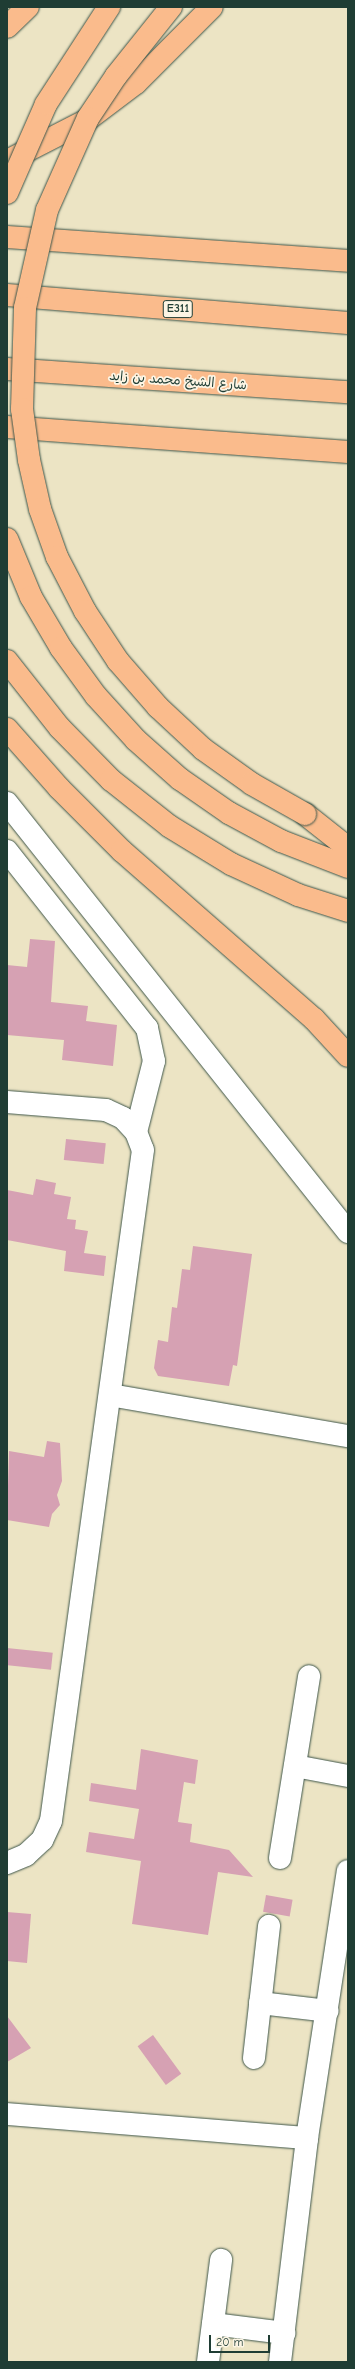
<!DOCTYPE html>
<meta charset="utf-8">
<style>
body{margin:0}
#map{position:relative;width:355px;height:2369px;overflow:hidden;background:#ece4c4;font-family:"Comic Neue","Playpen Sans Arabic",sans-serif}
div>[style]{position:absolute}
.building>*{inset:0;background:#d6a1b3;transform-origin:0 0}
.roads{filter:drop-shadow(0 0 1px #3e564a) drop-shadow(0 0 1px #3e564a)}
.minor>*{height:22px;margin:-11px;padding:0 11px;transform-origin:11px;border-radius:11px;background:#fff}
.highway>*{height:22px;margin:-11px;padding:0 11px;transform-origin:11px;border-radius:11px;background:#fabb8c}
.bridges{filter:drop-shadow(0 0 1px #3e564a) drop-shadow(0 0 1px #3e564a)}
.highway-bridge>*{height:22px;margin:-11px;padding:0 11px;transform-origin:11px;border-radius:11px;background:#fabb8c}
span{translate:-50% -50%;white-space:nowrap;text-align:center;line-height:1.15;-webkit-text-stroke:3.5px #fcf5e5;paint-order:stroke}
.shield-label span{padding:1px 3px;background:#fcf5e5;border:1px solid;border-radius:3px;-webkit-text-stroke-width:0}
.shield-label{font-size:12px;color:#1f3d34;font-weight:700}
.street-label{font-size:13px;color:#1f3d34}
.frame{position:absolute;inset:0;border:8px solid #1f3d34;pointer-events:none}
.scale{position:absolute;left:209px;top:2335px;width:61px;height:18px;box-sizing:border-box;border:2px solid #1f3d34;border-top:0;padding-left:5px;font-size:12px;line-height:14px;white-space:nowrap;color:#1f3d34;-webkit-text-stroke:3px #fcf5e5;paint-order:stroke}
</style>
<div id="map">
<div class="building">
<i style="clip-path:polygon(30px 939px,55px 941px,51px 1002px,88px 1006px,86px 1021px,117px 1025px,113px 1066px,62px 1060px,64px 1040px,7px 1035px,7px 965px,27px 967px)"></i>
<i style="left:66px;top:1139px;width:40px;height:21px;rotate:6deg"></i>
<i style="clip-path:polygon(36px 1179px,56px 1183px,54px 1194px,71px 1197px,67px 1219px,76px 1220px,75px 1229px,88px 1231px,84px 1253px,106px 1256px,104px 1276px,64px 1271px,66px 1251px,7px 1240px,7px 1190px,33px 1195px)"></i>
<i style="clip-path:polygon(193px 1246px,252px 1254px,237px 1366px,233px 1365px,229px 1386px,158px 1376px,154px 1368px,158px 1340px,168px 1342px,172px 1307px,177px 1308px,182px 1269px,190px 1270px)"></i>
<i style="clip-path:polygon(47px 1441px,60px 1443px,62px 1481px,57px 1495px,60px 1505px,52px 1514px,49px 1527px,7px 1520px,9px 1451px,44px 1457px)"></i>
<i style="left:7px;top:1648px;width:46px;height:17px;rotate:6deg"></i>
<i style="clip-path:polygon(141px 1749px,198px 1760px,195px 1784px,184px 1782px,178px 1822px,192px 1824px,190px 1842px,229px 1850px,253px 1877px,218px 1872px,208px 1935px,132px 1924px,141px 1861px,86px 1852px,89px 1832px,134px 1839px,139px 1809px,89px 1801px,91px 1783px,136px 1790px)"></i>
<i style="left:266px;top:1895px;width:27px;height:17px;rotate:10deg"></i>
<i style="clip-path:polygon(7px 1912px,31px 1914px,27px 1963px,7px 1961px)"></i>
<i style="clip-path:polygon(7px 2016px,31px 2048px,7px 2062px)"></i>
<i style="left:153px;top:2035px;width:48px;height:19px;rotate:54deg"></i>
</div>
<div class="roads">
<div class="minor">
<i style="left:7px;top:803px;width:548px;rotate:51.52deg"></i>
<i style="left:7px;top:851px;width:226px;rotate:51.7deg"></i>
<i style="left:147px;top:1028px;width:34px;rotate:78deg"></i>
<i style="left:154px;top:1061px;width:73px;rotate:104.2deg"></i>
<i style="left:7px;top:1102px;width:99px;rotate:4.6deg"></i>
<i style="left:106px;top:1110px;width:19px;rotate:25deg"></i>
<i style="left:123px;top:1118px;width:19px;rotate:47deg"></i>
<i style="left:136px;top:1132px;width:19px;rotate:69deg"></i>
<i style="left:143px;top:1150px;width:677px;rotate:97.81deg"></i>
<i style="left:51px;top:1821px;width:21px;rotate:115deg"></i>
<i style="left:42px;top:1840px;width:22px;rotate:137deg"></i>
<i style="left:26px;top:1855px;width:21px;rotate:157deg"></i>
<i style="left:110px;top:1395px;width:242px;rotate:9.8deg"></i>
<i style="left:295px;top:1766px;width:54px;rotate:10.7deg"></i>
<i style="left:280px;top:1858px;width:184px;rotate:-80.9deg"></i>
<i style="left:260px;top:2003px;width:68px;rotate:6.7deg"></i>
<i style="left:254px;top:2058px;width:133px;rotate:-83.5deg"></i>
<i style="left:7px;top:2114px;width:301px;rotate:4.6deg"></i>
<i style="left:213px;top:2324px;width:72px;rotate:7.2deg"></i>
<i style="left:208px;top:2362px;width:103px;rotate:-82.7deg"></i>
<i style="left:280px;top:2362px;width:226px;rotate:-83.1deg"></i>
<i style="left:307px;top:2138px;width:270px;rotate:-81.3deg"></i>
</div>
<div class="highway">
<i style="left:7px;top:27px;width:29px;rotate:-44deg"></i>
<i style="left:7px;top:161px;width:90px;rotate:-27.1deg"></i>
<i style="left:87px;top:120px;width:61px;rotate:-37.1deg"></i>
<i style="left:136px;top:83px;width:107px;rotate:-45deg"></i>
<i style="left:7px;top:237px;width:342px;rotate:4deg"></i>
<i style="left:7px;top:295px;width:342px;rotate:4.7deg"></i>
<i style="left:7px;top:369px;width:342px;rotate:3.9deg"></i>
<i style="left:7px;top:427px;width:342px;rotate:4.2deg"></i>
<i style="left:7px;top:539px;width:63px;rotate:67.5deg"></i>
<i style="left:31px;top:597px;width:59px;rotate:59.5deg"></i>
<i style="left:61px;top:648px;width:59px;rotate:53.9deg"></i>
<i style="left:96px;top:696px;width:59px;rotate:47.7deg"></i>
<i style="left:136px;top:740px;width:59px;rotate:41.6deg"></i>
<i style="left:180px;top:779px;width:60px;rotate:34.8deg"></i>
<i style="left:229px;top:813px;width:59px;rotate:28.3deg"></i>
<i style="left:281px;top:841px;width:72px;rotate:21.2deg"></i>
<i style="left:7px;top:661px;width:85px;rotate:51.7deg"></i>
<i style="left:60px;top:728px;width:73px;rotate:45.6deg"></i>
<i style="left:111px;top:780px;width:74px;rotate:38.4deg"></i>
<i style="left:169px;top:826px;width:73px;rotate:31.5deg"></i>
<i style="left:231px;top:864px;width:74px;rotate:24.8deg"></i>
<i style="left:298px;top:895px;width:52px;rotate:17.7deg"></i>
<i style="left:7px;top:729px;width:79px;rotate:48.6deg"></i>
<i style="left:59px;top:788px;width:89px;rotate:45deg"></i>
<i style="left:122px;top:851px;width:255px;rotate:41.2deg"></i>
<i style="left:314px;top:1019px;width:50px;rotate:47.4deg"></i>
<i style="left:305px;top:814px;width:55px;rotate:38.3deg"></i>
</div>
</div>
<div class="bridges">
<div class="highway-bridge">
<i style="left:171px;top:7px;width:88px;rotate:128.6deg"></i>
<i style="left:116px;top:76px;width:50px;rotate:123.7deg"></i>
<i style="left:88px;top:118px;width:101px;rotate:114deg"></i>
<i style="left:47px;top:210px;width:100px;rotate:102.7deg"></i>
<i style="left:25px;top:308px;width:101px;rotate:91.7deg"></i>
<i style="left:22px;top:409px;width:51px;rotate:82.2deg"></i>
<i style="left:29px;top:460px;width:50px;rotate:77.3deg"></i>
<i style="left:40px;top:509px;width:51px;rotate:70.5deg"></i>
<i style="left:57px;top:557px;width:61px;rotate:62.6deg"></i>
<i style="left:85px;top:611px;width:60px;rotate:56.6deg"></i>
<i style="left:118px;top:661px;width:61px;rotate:49deg"></i>
<i style="left:158px;top:707px;width:62px;rotate:43deg"></i>
<i style="left:203px;top:749px;width:60px;rotate:35.5deg"></i>
<i style="left:252px;top:784px;width:61px;rotate:29.5deg"></i>
<i style="left:7px;top:193px;width:97px;rotate:-66.3deg"></i>
<i style="left:46px;top:104px;width:116px;rotate:-57deg"></i>
</div>
</div>
<div class="shield-label">
<span style="left:178px;top:309px">E311</span>
</div>
<div class="street-label">
<span style="left:178px;top:381px;rotate:4deg">شارع الشيخ محمد بن زايد</span>
</div>
<div class="frame"></div>
<div class="scale">20 m</div>
</div>
